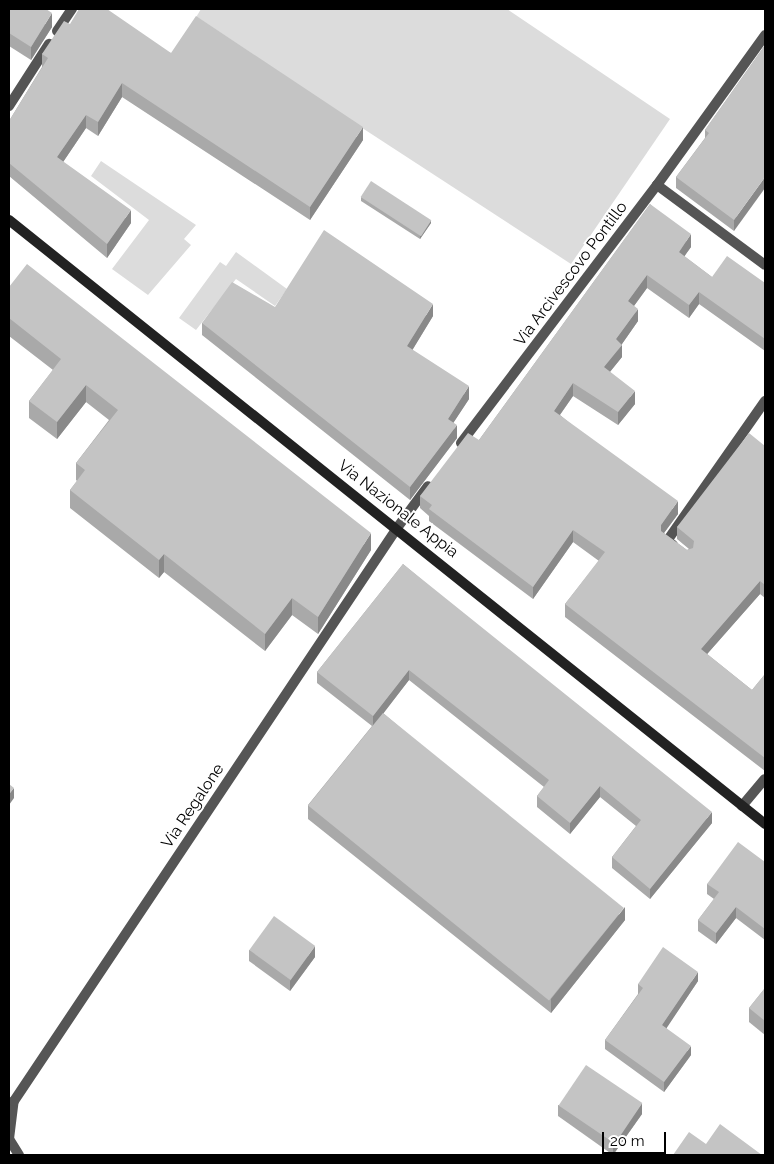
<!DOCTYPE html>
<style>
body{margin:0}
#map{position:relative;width:774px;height:1164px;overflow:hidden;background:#fff;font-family:Raleway,sans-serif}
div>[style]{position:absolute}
.green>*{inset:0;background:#dcdcdc}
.minor>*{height:10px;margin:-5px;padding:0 5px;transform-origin:5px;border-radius:5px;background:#555}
.tertiary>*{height:10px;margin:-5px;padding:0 5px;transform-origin:5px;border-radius:5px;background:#555}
.secondary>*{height:10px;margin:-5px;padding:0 5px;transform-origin:5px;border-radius:5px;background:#222}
.wall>*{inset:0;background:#a9a9a9}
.shaded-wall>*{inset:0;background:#898989}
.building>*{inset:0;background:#c4c4c4;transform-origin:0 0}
span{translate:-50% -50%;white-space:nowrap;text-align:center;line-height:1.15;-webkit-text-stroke:4px #fff;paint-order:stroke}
.street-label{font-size:16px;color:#000}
.frame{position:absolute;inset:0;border:10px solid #000;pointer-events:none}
.scale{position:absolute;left:602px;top:1132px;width:64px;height:22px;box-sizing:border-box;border:2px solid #000;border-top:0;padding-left:6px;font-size:15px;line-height:18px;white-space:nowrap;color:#000;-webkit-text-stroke:4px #fff;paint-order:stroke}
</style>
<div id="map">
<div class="green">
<i style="clip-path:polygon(201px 9px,507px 9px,670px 119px,571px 264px,195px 19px)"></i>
<i style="clip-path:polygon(101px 161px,196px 225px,184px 239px,191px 245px,148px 295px,112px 269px,149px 220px,91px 176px)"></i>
<i style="clip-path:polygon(236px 252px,287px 289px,275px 306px,236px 279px,196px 330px,179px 318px,220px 262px,226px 266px)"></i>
</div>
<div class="minor">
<i style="left:57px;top:31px;width:27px;rotate:-56deg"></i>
<i style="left:9px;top:106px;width:74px;rotate:-57.2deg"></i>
<i style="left:657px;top:185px;width:134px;rotate:36.5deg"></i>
<i style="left:461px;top:443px;width:324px;rotate:-52.8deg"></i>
<i style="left:657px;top:185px;width:185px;rotate:-54.2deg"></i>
<i style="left:397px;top:528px;width:52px;rotate:-53.6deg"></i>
<i style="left:673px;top:545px;width:7px;rotate:-146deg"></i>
<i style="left:667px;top:541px;width:171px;rotate:-55deg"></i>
<i style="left:742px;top:806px;width:35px;rotate:-50deg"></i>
</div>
<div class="tertiary">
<i style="left:9px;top:1139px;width:38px;rotate:-83deg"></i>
<i style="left:14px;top:1101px;width:689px;rotate:-56.24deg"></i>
<i style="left:9px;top:1139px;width:19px;rotate:58deg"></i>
</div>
<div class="secondary">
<i style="left:9px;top:220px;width:968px;rotate:38.62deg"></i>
</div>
<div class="wall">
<i style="clip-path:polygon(9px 9px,52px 27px,31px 60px,9px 46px)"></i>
<i style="clip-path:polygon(70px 24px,171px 53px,363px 140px,310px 220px,122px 97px,98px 136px,86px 128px,63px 162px,131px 223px,107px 258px,9px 176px,9px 121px,42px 67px,42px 54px)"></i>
<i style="clip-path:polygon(765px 45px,734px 231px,676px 188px,676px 177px,705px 138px,705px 130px)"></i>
<i style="clip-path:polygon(361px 197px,431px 223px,420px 239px,361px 201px)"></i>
<i style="clip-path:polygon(650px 204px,691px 247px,684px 256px,712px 277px,765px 283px,765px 351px,699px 304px,689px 318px,647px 288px,634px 306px,638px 321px,622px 344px,622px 357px,610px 372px,635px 404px,618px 425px,573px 396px,560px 415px,678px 514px,664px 533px,687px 550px,689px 549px,677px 539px,677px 527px,765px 446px,765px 598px,760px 594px,707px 654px,752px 690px,765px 674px,765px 771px,565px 617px,565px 604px,599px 561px,573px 542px,533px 599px,429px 521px,429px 516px,420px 508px,420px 496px,479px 440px)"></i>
<i style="clip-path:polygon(9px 287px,371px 550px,318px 634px,292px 615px,265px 651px,164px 572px,159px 578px,70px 508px,70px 490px,77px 481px,76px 480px,76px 463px,109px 420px,86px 402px,57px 439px,29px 418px,29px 401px,53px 370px,9px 336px)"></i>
<i style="clip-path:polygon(275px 307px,433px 316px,412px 350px,469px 399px,453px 423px,457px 438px,410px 500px,202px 335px,202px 323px)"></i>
<i style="clip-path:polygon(403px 564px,712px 823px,650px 899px,612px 868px,612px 857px,636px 826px,600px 797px,570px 834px,537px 807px,537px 796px,544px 787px,409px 680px,383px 713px,625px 920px,551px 1013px,308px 819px,308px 805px,372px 726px,317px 683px,317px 672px)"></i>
<i style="clip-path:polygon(765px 862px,765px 940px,736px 918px,716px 944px,698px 931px,698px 920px,714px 899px,707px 894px,707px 884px)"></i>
<i style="clip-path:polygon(249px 950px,315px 957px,290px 991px,249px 961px)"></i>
<i style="clip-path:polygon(698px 981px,666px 1028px,691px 1055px,664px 1092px,605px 1049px,605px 1040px,638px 994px,638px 984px)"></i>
<i style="clip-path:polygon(765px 988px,765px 1035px,749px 1022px,749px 1008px)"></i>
<i style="clip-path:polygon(558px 1105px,642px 1114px,613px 1155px,558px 1116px)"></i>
</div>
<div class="shaded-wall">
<i style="clip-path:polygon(52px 13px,52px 27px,31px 60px,31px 47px)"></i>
<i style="clip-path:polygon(122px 83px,122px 97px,98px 136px,98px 122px)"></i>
<i style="clip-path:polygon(86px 115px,86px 128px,57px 171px,57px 157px)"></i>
<i style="clip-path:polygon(363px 127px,363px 140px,310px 220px,310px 207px)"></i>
<i style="clip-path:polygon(765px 177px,765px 188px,734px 231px,734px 220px)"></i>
<i style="clip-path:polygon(131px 210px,131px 223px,107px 258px,107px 244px)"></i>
<i style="clip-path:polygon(431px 220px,431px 223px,420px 239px,420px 236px)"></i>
<i style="clip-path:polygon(691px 234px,691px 247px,679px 264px,679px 252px)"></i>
<i style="clip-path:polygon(647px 275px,647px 288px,628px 314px,628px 301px)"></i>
<i style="clip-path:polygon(699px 292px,699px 304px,689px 318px,689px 305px)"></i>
<i style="clip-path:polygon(433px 304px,433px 316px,407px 359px,407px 346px)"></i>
<i style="clip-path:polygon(638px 309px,638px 321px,617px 351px,622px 345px,622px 357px,604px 379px,604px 367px,616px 339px)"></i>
<i style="clip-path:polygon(573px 383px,573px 396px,554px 423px,554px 411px)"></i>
<i style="clip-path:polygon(86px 385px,86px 402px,57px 439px,57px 422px)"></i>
<i style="clip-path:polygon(469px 386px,469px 399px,448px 431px,448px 419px)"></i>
<i style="clip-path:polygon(635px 391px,635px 404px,618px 425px,618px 412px)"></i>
<i style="clip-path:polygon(457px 425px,457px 438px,410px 500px,410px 487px)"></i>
<i style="clip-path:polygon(678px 501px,678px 514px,661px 537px,661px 525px)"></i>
<i style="clip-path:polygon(573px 530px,573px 542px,533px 599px,533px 587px)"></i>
<i style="clip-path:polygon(371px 533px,371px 550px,318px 634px,318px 617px)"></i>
<i style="clip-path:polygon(164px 554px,164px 572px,159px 578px,159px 560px)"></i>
<i style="clip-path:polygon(760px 581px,760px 594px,701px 661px,701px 649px)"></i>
<i style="clip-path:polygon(292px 598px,292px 615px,265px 651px,265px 634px)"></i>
<i style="clip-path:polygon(409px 670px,409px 680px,373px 727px,373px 716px)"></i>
<i style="clip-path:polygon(600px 786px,600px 797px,570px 834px,570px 823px)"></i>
<i style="clip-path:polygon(14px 788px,14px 798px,9px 805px,9px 794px)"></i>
<i style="clip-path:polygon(712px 812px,712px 823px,650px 899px,650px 889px)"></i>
<i style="clip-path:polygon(625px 907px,625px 920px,551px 1013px,551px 999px)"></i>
<i style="clip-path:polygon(736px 907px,736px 918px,716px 944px,716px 933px)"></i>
<i style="clip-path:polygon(315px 946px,315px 957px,290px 991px,290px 981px)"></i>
<i style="clip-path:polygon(698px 972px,698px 981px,662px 1035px,662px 1025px)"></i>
<i style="clip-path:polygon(691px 1046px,691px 1055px,664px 1092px,664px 1082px)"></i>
<i style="clip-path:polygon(642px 1103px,642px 1114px,613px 1155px,613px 1144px)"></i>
</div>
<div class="building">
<i style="clip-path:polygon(9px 9px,46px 9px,52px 13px,31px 47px,9px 33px)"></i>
<i style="clip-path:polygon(79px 9px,107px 9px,171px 53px,196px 16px,363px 127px,310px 207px,122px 83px,98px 122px,86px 115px,57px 157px,131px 210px,107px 244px,9px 163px,9px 121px,48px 58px,42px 54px,64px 21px,70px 24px)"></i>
<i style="clip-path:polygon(765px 45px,765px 177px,734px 220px,676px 177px,709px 133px,705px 130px)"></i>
<i style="left:371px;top:181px;width:72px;height:19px;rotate:33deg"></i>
<i style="clip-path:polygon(650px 204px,691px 234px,679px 252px,712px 277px,727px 256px,765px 283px,765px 339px,699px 292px,689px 305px,647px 275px,628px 301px,638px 309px,616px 339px,622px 345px,604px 367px,635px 391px,618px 412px,573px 383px,554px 411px,678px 501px,661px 525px,661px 531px,687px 550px,693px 548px,694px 541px,677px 527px,749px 433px,765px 446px,765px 585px,760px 581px,701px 649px,752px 690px,765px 674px,765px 758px,565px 604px,605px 552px,573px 530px,533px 587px,429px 509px,432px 505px,420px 496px,468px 433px,479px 440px)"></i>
<i style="clip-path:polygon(324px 230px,433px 304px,407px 346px,469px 386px,448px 419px,457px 425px,410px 487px,202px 323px,232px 282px,275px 307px)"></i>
<i style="clip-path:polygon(27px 264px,371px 533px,318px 617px,292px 598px,265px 634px,164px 554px,159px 560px,70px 490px,85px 470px,76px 463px,118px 410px,86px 385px,57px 422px,29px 401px,61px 359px,9px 318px,9px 287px)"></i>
<i style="clip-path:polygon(403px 564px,712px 812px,650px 889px,612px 857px,641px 820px,600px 786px,570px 823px,537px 796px,549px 780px,409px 670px,373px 716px,317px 672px)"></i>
<i style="left:383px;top:713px;width:310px;height:119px;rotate:39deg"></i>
<i style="clip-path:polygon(9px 784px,14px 788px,9px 794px)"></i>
<i style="clip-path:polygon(738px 842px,765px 862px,765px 929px,736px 907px,716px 933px,698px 920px,719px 892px,707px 884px)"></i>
<i style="left:274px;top:916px;width:51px;height:42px;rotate:36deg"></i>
<i style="clip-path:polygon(663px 947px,698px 972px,662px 1025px,691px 1046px,664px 1082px,605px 1040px,643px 988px,638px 984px)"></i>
<i style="clip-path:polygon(765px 988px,765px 1021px,749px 1008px)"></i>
<i style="left:586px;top:1065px;width:68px;height:49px;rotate:34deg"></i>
<i style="clip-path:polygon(720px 1124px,762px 1155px,673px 1155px,689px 1132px,706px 1144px)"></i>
</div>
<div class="street-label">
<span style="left:571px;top:274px;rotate:-53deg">Via Arcivescovo Pontillo</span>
<span style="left:398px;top:509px;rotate:38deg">Via Nazionale Appia</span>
<span style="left:193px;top:806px;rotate:-56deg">Via Regalone</span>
</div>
<div class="frame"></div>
<div class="scale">20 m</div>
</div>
